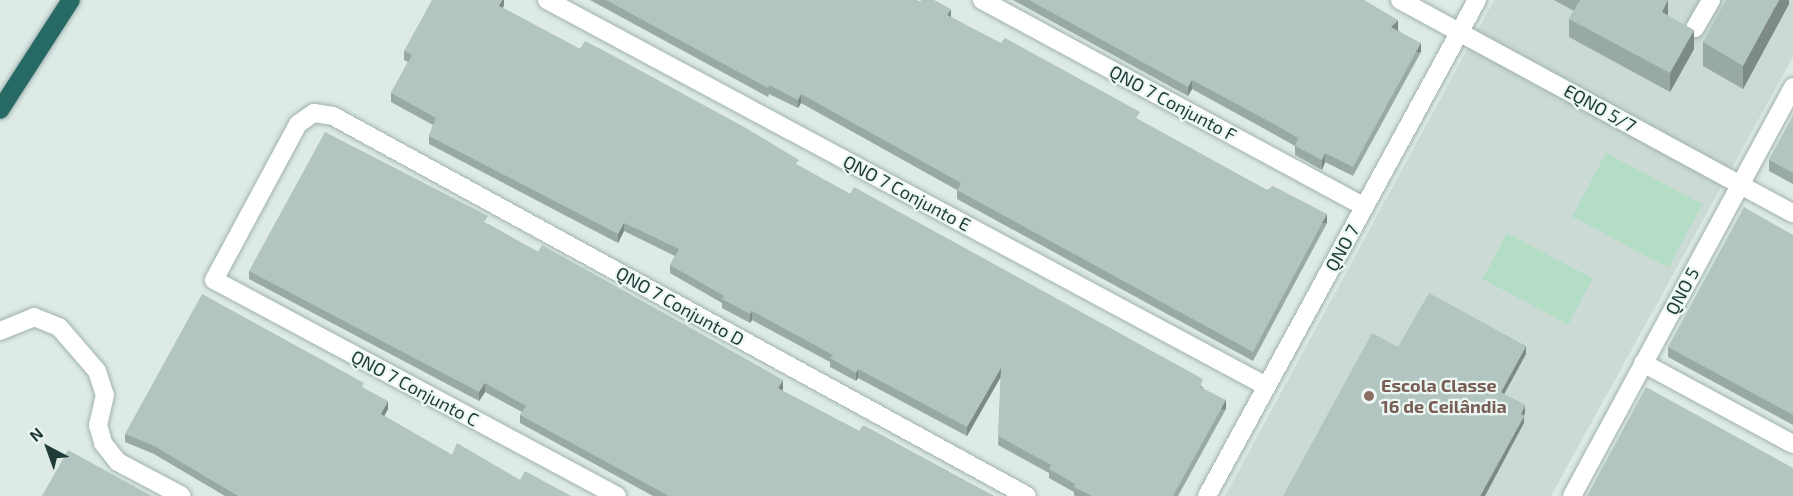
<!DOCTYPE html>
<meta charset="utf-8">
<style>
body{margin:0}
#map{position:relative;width:1793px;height:496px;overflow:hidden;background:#ddeae6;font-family:"Exo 2",sans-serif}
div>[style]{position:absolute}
.built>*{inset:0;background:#cbdad5}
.green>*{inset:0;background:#b3dec5;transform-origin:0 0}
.roads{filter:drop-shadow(0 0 2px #a0b2ae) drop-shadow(0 0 2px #a0b2ae)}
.minor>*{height:18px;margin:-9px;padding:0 9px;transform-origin:9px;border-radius:9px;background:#fff}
.secondary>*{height:18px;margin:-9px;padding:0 9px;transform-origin:9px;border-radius:9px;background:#fff}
.motorway>*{height:18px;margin:-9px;padding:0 9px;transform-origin:9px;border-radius:9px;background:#276964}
.wall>*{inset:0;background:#99a9a5}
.shaded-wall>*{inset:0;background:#7d8a86;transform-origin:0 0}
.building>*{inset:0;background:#b2c5c0}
.dots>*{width:16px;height:16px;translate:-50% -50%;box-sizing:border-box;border:3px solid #edf7f3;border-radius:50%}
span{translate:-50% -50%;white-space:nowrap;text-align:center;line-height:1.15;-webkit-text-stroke:4.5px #edf7f3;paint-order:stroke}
.street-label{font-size:18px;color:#1e3b37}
.education-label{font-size:18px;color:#785e54;font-weight:700}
.left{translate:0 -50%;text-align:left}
.north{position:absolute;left:18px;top:418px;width:60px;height:60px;-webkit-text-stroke:4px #edf7f3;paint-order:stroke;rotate:319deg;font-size:16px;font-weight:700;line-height:24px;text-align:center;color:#1e3b37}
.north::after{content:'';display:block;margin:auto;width:21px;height:27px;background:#1e3b37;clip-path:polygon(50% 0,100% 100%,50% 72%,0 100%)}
</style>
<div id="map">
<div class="built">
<i style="clip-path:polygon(1494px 0,1793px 0,1793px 57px,1551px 496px,1225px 496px)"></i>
</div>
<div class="green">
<i style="left:1606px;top:153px;width:109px;height:72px;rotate:28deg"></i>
<i style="left:1507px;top:233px;width:97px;height:52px;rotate:28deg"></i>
</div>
<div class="roads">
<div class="minor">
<i style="left:547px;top:0;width:816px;rotate:28.23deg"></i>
<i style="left:982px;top:0;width:435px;rotate:28.4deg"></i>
<i style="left:1400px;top:0;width:447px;rotate:28.5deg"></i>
<i style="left:1695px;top:28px;width:32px;rotate:-60deg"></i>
<i style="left:0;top:331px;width:37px;rotate:-22deg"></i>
<i style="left:34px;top:317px;width:27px;rotate:22deg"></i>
<i style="left:59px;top:327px;width:58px;rotate:49.2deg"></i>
<i style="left:97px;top:371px;width:25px;rotate:72deg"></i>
<i style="left:105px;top:395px;width:31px;rotate:103deg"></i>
<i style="left:98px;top:425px;width:19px;rotate:74deg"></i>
<i style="left:103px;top:443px;width:24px;rotate:52deg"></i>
<i style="left:118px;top:462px;width:72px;rotate:28deg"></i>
<i style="left:1643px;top:363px;width:170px;rotate:28.4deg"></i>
<i style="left:617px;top:496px;width:457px;rotate:-151.8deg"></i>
<i style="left:214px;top:280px;width:177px;rotate:-61.7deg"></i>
<i style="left:298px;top:124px;width:19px;rotate:-35deg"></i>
<i style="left:314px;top:113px;width:19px;rotate:9deg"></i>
<i style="left:333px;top:116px;width:791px;rotate:28.7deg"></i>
<i style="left:1572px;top:496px;width:465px;rotate:-61.6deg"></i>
</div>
<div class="secondary">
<i style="left:1207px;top:496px;width:565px;rotate:-61.44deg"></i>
</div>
<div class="motorway">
<i style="left:0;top:110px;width:131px;rotate:-57.2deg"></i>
</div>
</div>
<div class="wall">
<i style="clip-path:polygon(504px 0,504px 5px,503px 8px,799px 166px,1203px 387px,1203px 388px,1226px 409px,1178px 496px,1075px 496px,1074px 495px,1074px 492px,1049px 478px,1049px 473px,998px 445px,1001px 377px,967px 436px,858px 378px,856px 381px,830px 367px,830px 362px,752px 320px,750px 323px,722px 308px,722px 303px,670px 273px,670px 265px,675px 256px,624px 231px,618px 243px,429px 144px,429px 136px,433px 125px,391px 102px,391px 93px,408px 62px,404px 60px,404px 51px)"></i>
<i style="clip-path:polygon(590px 0,916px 0,951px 17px,1327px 223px,1253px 361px,957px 199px,957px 190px,801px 103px,798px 108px,769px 94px,768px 97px)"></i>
<i style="clip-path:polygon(1013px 0,1364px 0,1398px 30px,1421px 52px,1353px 176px,1325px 162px,1322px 170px,1295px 155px,1295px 146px,1272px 133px,1192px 89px,1188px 96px)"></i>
<i style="clip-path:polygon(1554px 0,1668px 0,1668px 16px,1694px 49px,1670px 92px,1569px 37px,1569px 19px,1574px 11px)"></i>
<i style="clip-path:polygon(1789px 0,1789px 4px,1743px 89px,1703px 66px,1703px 42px)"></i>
<i style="clip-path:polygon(1793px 116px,1793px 184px,1769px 171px,1769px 160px)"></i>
<i style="clip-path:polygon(488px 224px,783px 389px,782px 391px,859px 431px,994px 496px,653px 496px,520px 423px,520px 415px,522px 412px,485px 392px,479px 401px,249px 279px,249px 271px)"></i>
<i style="clip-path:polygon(1793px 235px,1793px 425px,1668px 357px,1668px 347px)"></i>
<i style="clip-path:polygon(364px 388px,388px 409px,384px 416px,452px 455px,520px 480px,571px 496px,225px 496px,154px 454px,125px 442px,125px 434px)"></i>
</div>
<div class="shaded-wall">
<i style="clip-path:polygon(502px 0,504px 0,504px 5px,499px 14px,499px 6px)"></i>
<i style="clip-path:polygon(1668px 0,1668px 18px,1662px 12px)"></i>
<i style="clip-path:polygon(1779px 0,1789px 0,1789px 4px,1743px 89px,1743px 66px)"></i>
<i style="clip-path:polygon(951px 9px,951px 18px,947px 15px)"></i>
<i style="clip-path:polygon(1398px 20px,1398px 30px,1391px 36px,1391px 27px)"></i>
<i style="clip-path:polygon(1694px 30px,1694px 49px,1670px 92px,1670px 73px)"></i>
<i style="left:1421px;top:43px;width:9px;height:141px;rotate:90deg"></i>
<i style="clip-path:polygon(1192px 80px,1192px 89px,1188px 96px,1188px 87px)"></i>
<i style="clip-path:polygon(801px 94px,801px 103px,798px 108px,798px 100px)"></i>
<i style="clip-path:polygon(1325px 153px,1325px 162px,1322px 170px,1322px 160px)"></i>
<i style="left:1327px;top:214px;width:9px;height:157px;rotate:90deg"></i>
<i style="clip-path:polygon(624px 223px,624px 231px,618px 243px,618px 234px)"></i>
<i style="clip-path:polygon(752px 311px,752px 320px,750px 323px,750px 314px)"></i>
<i style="clip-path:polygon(1526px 346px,1526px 354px,1501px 400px,1501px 392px)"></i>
<i style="clip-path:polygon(1001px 368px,1001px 376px,967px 436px,967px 427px)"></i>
<i style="clip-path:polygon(858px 369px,858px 378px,856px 381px,856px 373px)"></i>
<i style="clip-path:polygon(783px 380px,783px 389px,778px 397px,778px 388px)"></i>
<i style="clip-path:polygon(485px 383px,485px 392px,479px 401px,479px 392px)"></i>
<i style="left:1226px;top:400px;width:9px;height:110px;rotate:90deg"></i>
<i style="clip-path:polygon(388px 401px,388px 409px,381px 422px,381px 414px)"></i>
<i style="clip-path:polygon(1525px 405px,1525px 413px,1521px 422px,1521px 414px)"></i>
<i style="clip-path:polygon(1524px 416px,1524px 423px,1485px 496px,1480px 496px)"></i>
</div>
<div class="building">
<i style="clip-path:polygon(432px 0,502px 0,499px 6px,580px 49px,585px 41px,612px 55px,746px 128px,799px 160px,796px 164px,850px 194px,854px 187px,1203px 379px,1200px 387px,1226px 400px,1173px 496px,1092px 496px,1074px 487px,1075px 484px,1049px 469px,1051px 465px,998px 436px,1001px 368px,967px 427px,858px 369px,856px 373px,830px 358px,833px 355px,752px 311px,750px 314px,722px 299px,724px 296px,670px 265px,679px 249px,624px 223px,618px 234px,429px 136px,436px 118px,391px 93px,412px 55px,404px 51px)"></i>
<i style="clip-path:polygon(606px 0,916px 0,920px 2px,921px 0,934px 0,951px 9px,947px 15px,1001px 43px,1005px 38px,1140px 112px,1136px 118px,1267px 190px,1273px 186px,1327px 214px,1253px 352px,957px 190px,961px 183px,801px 94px,798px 100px,769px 85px,768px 88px)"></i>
<i style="clip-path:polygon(1029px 0,1364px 0,1398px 20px,1391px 27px,1421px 43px,1353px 167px,1325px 153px,1322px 160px,1295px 146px,1298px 138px,1272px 123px,1192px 80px,1188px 87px)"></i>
<i style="clip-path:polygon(1580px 0,1668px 0,1662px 12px,1694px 30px,1670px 73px,1569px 19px)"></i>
<i style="clip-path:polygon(1726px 0,1779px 0,1743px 66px,1703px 42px)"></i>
<i style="clip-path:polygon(1793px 116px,1793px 173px,1769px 160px)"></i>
<i style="clip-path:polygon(325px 132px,488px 216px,484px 222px,538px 252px,542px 245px,757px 365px,783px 380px,778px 388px,859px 431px,863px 425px,994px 496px,669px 496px,520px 415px,526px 406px,485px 383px,479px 392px,249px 271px)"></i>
<i style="clip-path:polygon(1744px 207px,1793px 235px,1793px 415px,1668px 347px)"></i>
<i style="clip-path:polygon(1429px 293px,1526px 346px,1501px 392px,1525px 405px,1521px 414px,1524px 416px,1480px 496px,1283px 496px,1372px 333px,1398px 347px)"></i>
<i style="clip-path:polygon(202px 294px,364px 383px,362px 387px,388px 401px,381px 414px,452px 455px,457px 443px,520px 480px,525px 471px,571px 496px,238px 496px,233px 493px,154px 446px,125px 434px)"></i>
<i style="clip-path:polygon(1646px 387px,1793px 468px,1793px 496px,1587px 496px)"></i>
<i style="clip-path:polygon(68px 450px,152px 496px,42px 496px)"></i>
</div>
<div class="dots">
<i style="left:1369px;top:396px;background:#8d6e63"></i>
</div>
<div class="street-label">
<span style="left:1173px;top:103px;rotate:28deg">QNO 7 Conjunto F</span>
<span style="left:1600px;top:108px;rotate:29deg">EQNO 5/7</span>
<span style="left:907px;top:193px;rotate:28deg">QNO 7 Conjunto E</span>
<span style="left:1342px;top:248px;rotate:-61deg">QNO 7</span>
<span style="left:1682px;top:291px;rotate:-62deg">QNO 5</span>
<span style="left:680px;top:306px;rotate:29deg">QNO 7 Conjunto D</span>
<span style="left:415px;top:388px;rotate:28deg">QNO 7 Conjunto C</span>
</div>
<div class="education-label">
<span class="left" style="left:1381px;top:396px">Escola Classe<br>16 de Ceilândia</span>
</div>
<div class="north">N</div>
</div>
